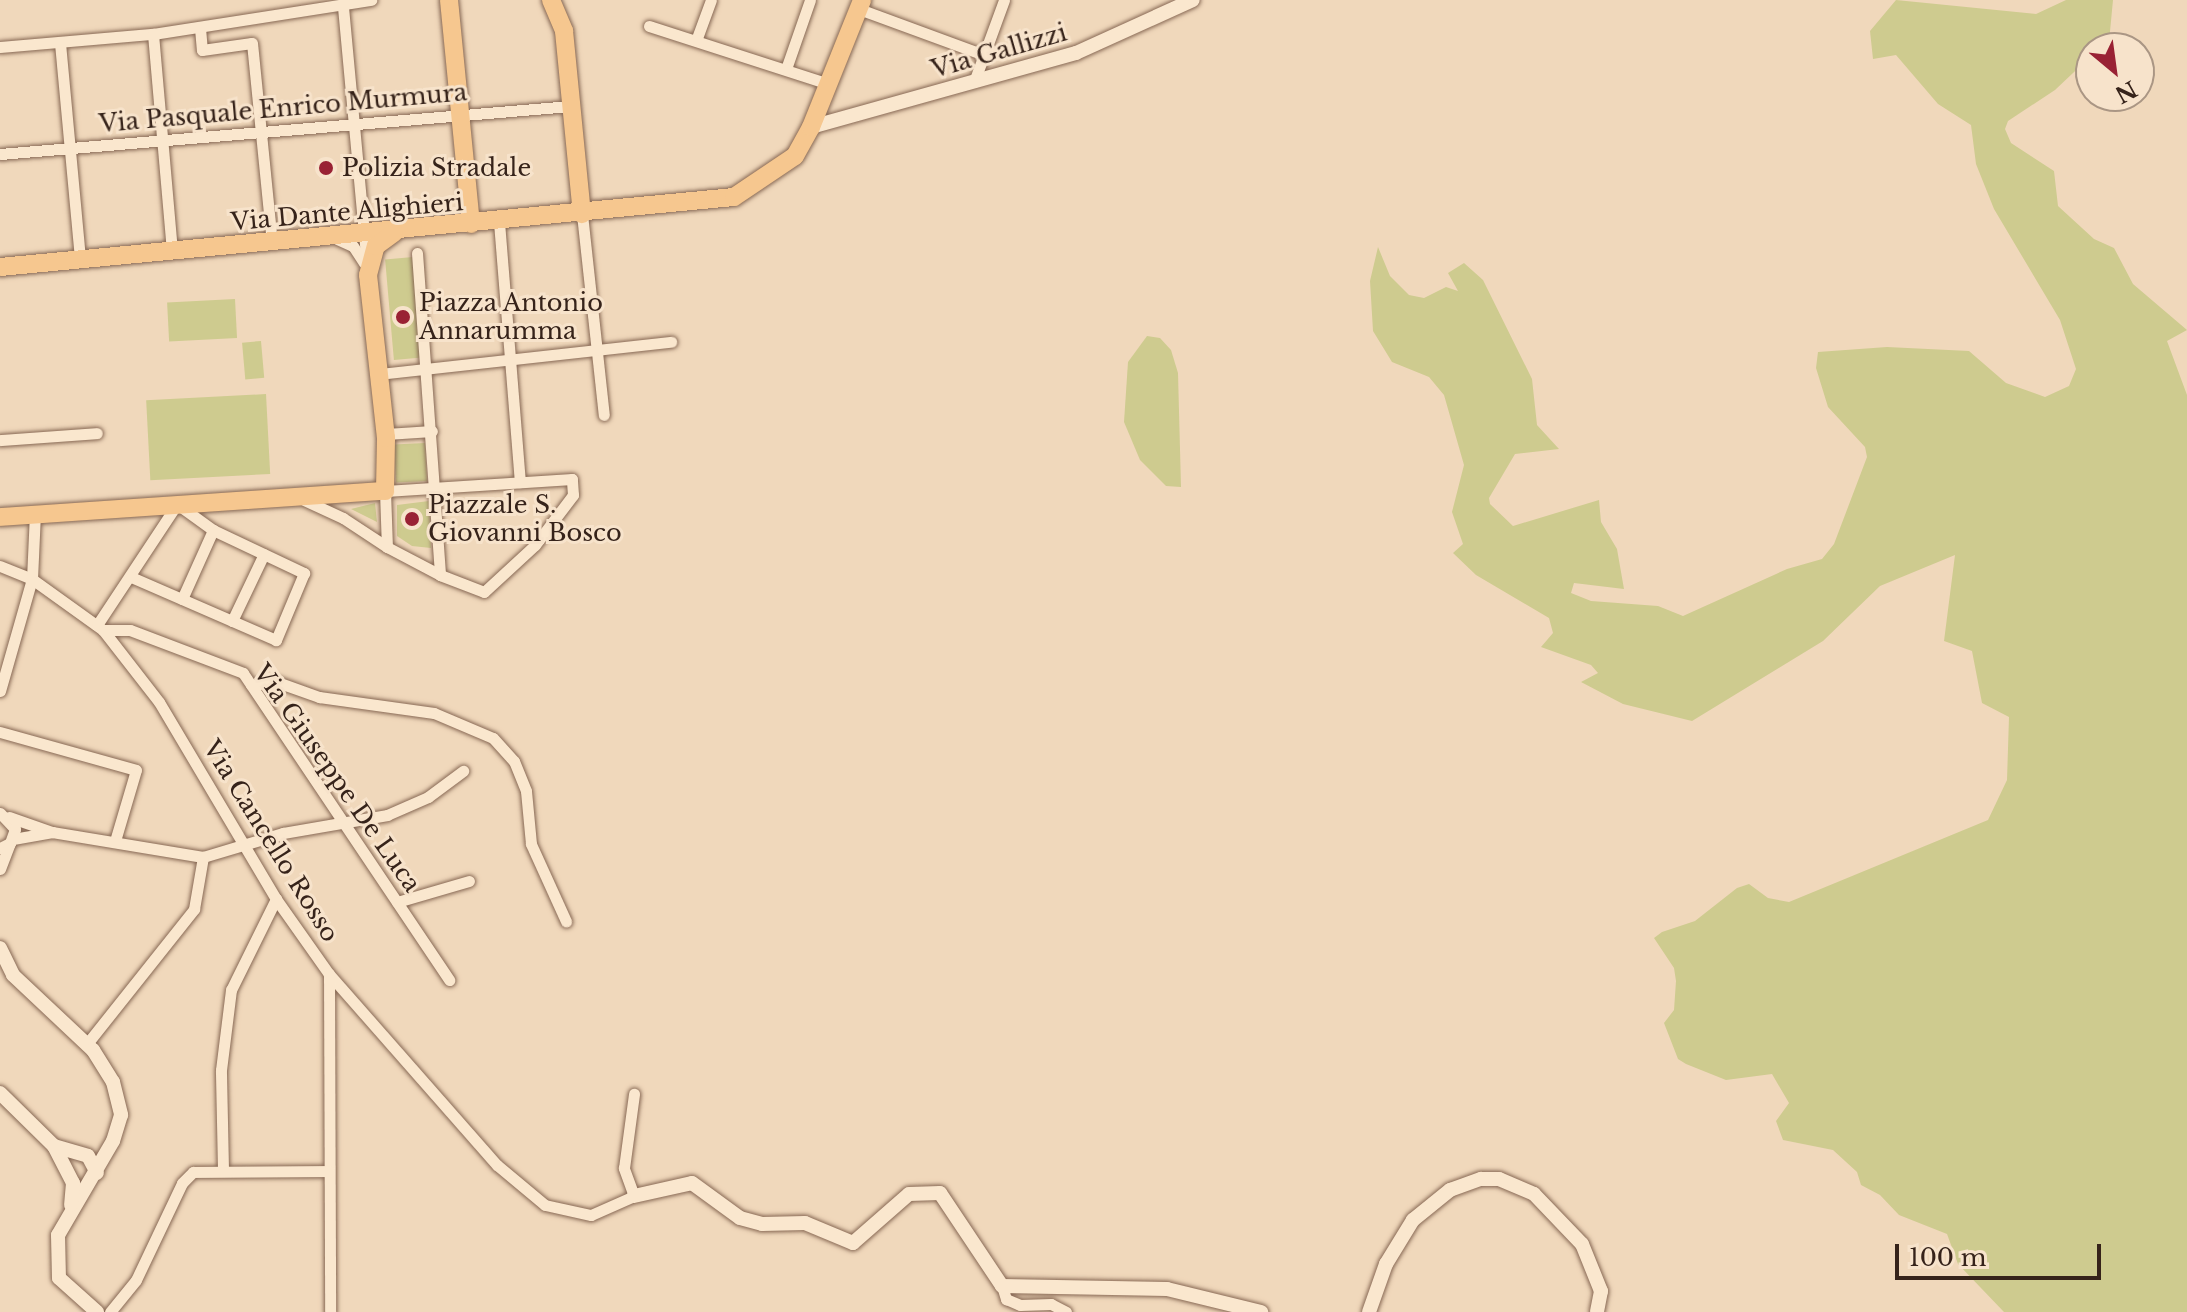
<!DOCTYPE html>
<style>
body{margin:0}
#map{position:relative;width:2187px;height:1312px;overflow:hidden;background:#f0d8bb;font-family:"Libre Baskerville",serif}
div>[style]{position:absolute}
.green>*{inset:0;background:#cecb8f;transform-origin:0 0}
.roads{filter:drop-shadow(0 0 2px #876854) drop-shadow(0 0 2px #876854)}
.minor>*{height:11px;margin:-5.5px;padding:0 5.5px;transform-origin:5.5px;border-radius:5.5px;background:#fae7ce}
.tertiary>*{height:14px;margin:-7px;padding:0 7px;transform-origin:7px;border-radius:7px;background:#fae7ce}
.primary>*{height:18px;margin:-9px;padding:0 9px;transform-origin:9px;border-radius:9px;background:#f6c78f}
.dots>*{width:22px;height:22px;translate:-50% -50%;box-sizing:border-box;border:4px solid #f7e3cb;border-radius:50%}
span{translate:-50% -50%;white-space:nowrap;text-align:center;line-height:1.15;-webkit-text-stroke:6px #f7e3cb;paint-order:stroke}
.street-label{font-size:24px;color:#36231a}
.poi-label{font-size:24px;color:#36231a}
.left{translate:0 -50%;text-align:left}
.north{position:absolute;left:2075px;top:32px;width:80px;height:80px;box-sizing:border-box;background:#f7e3cb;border:2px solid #aa9684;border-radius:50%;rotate:151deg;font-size:22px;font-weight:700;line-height:32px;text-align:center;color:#36231a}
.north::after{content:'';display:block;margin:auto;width:28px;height:36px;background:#992234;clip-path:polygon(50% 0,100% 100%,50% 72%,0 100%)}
.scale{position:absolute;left:1895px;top:1244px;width:206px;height:36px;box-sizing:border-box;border:4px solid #36231a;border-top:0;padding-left:10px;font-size:24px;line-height:28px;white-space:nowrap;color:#36231a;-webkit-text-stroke:6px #f7e3cb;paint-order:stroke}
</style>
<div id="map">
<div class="green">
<i style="clip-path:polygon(1896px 0,2036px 14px,2066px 0,2113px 0,2109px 42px,2091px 48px,2091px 56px,2055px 90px,2008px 121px,2005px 129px,2011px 143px,2054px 171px,2058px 206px,2094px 239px,2114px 248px,2133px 284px,2187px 330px,2167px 341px,2187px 395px,2187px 1312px,2004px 1312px,1958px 1264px,1947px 1234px,1899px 1215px,1880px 1195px,1861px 1185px,1857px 1172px,1833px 1150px,1783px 1140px,1776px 1121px,1789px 1103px,1772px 1074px,1726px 1080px,1686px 1064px,1678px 1059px,1664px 1023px,1674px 1010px,1676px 981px,1674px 968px,1654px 938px,1662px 932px,1695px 921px,1737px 888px,1749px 884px,1768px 898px,1789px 902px,1988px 820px,2007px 780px,2009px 717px,1982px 703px,1972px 651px,1944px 641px,1955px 555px,1880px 586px,1823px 641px,1692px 721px,1623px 704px,1581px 682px,1598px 673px,1591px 665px,1541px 647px,1553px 633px,1549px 618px,1476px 575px,1453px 553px,1463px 544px,1452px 512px,1464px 465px,1444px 395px,1429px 377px,1392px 362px,1373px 331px,1370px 281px,1378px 247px,1390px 276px,1409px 295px,1424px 298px,1446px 287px,1458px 291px,1448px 273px,1464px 263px,1483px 280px,1532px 379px,1537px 425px,1559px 449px,1515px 454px,1489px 498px,1490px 504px,1513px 526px,1599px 500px,1601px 522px,1617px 549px,1624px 589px,1574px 583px,1571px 593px,1591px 601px,1658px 606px,1683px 616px,1787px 569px,1822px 559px,1834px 544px,1867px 457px,1865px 447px,1828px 407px,1816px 368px,1818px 352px,1887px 347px,1969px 351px,2006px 383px,2045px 397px,2069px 386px,2076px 369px,2060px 320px,1994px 209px,1976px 164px,1971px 125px,1938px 104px,1896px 55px,1873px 59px,1870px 31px)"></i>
<i style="left:413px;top:257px;width:101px;height:28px;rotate:85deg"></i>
<i style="left:235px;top:299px;width:39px;height:68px;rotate:87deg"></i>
<i style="clip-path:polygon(1147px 336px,1160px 338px,1171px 350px,1178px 373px,1181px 487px,1166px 486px,1140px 460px,1124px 422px,1128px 362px)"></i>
<i style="left:261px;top:341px;width:37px;height:19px;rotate:85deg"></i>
<i style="left:266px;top:394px;width:80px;height:120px;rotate:87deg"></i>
<i style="left:425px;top:443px;width:38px;height:31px;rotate:87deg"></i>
<i style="clip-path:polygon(429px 501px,431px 548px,412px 546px,397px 536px,397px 505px)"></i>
<i style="clip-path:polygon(375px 503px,377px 522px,351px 509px)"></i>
</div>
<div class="roads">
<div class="minor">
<i style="left:343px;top:7px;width:259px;rotate:84.7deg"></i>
<i style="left:859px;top:9px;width:133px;rotate:20.2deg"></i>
<i style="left:649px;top:26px;width:189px;rotate:17.9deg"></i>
<i style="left:200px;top:28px;width:22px;rotate:85deg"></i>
<i style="left:202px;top:50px;width:50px;rotate:-8deg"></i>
<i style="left:252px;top:43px;width:200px;rotate:84.3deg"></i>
<i style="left:153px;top:34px;width:219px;rotate:85deg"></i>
<i style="left:697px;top:38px;width:40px;rotate:-69.8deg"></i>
<i style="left:60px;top:43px;width:218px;rotate:84.7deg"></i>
<i style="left:0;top:47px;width:154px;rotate:-4.9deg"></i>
<i style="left:153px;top:34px;width:221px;rotate:-8.9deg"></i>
<i style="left:786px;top:69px;width:73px;rotate:-70.8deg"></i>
<i style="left:974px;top:82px;width:87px;rotate:-69.9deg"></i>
<i style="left:0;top:154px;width:572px;rotate:-4.81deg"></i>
<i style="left:582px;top:214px;width:202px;rotate:83.8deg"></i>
<i style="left:499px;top:222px;width:261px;rotate:85.4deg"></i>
<i style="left:337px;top:239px;width:17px;rotate:24deg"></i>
<i style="left:353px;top:246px;width:20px;rotate:57deg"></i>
<i style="left:417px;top:253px;width:323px;rotate:85.9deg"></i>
<i style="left:379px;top:374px;width:294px;rotate:-6.3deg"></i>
<i style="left:386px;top:434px;width:46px;rotate:-3.7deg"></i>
<i style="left:0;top:440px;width:97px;rotate:-4.1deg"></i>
<i style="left:304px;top:500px;width:43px;rotate:24.8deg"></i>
<i style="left:343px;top:518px;width:53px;rotate:33.4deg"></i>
<i style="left:387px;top:547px;width:60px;rotate:27.8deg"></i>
<i style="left:440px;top:575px;width:47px;rotate:21.1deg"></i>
<i style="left:484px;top:592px;width:69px;rotate:-42.7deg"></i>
<i style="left:535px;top:545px;width:63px;rotate:-52.8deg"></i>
<i style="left:573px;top:495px;width:16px;rotate:-94deg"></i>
<i style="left:572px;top:479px;width:187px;rotate:176.3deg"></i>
<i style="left:385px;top:491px;width:56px;rotate:88deg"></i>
<i style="left:0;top:566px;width:35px;rotate:22deg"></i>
<i style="left:32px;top:579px;width:87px;rotate:35.7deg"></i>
<i style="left:103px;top:630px;width:27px"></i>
<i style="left:130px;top:630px;width:121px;rotate:20.8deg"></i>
<i style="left:243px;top:673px;width:370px;rotate:56.1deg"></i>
<i style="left:182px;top:599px;width:76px;rotate:-65.8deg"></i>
<i style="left:232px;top:621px;width:74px;rotate:-64.5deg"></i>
<i style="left:97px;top:625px;width:145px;rotate:-56.5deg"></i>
<i style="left:177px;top:504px;width:44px;rotate:35.8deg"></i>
<i style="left:213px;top:530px;width:101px;rotate:25.3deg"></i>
<i style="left:304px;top:573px;width:73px;rotate:112.7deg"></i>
<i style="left:276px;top:640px;width:158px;rotate:-156.5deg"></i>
<i style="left:103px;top:630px;width:91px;rotate:52.1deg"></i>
<i style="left:159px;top:702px;width:229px;rotate:59.3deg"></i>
<i style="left:276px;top:899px;width:92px;rotate:54.8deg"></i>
<i style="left:329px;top:974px;width:254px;rotate:48.7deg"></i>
<i style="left:497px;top:1165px;width:62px;rotate:39.8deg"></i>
<i style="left:545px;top:1205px;width:47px;rotate:12.3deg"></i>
<i style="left:591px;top:1215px;width:47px;rotate:-23.8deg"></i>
<i style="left:634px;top:1196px;width:30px;rotate:-110deg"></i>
<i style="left:624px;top:1168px;width:75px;rotate:-82.3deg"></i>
<i style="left:251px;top:685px;width:26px;rotate:-7deg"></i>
<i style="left:277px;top:682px;width:45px;rotate:19.7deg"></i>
<i style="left:319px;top:697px;width:116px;rotate:7.9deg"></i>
<i style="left:434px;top:713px;width:64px;rotate:23deg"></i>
<i style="left:493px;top:738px;width:31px;rotate:48deg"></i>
<i style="left:514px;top:761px;width:32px;rotate:68deg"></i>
<i style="left:526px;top:791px;width:53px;rotate:84.6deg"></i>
<i style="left:531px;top:844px;width:85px;rotate:65.6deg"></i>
<i style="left:0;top:691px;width:116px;rotate:-74.1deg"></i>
<i style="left:32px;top:579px;width:66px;rotate:-87.4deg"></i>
<i style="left:0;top:732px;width:141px;rotate:15.6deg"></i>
<i style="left:136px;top:770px;width:74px;rotate:106.5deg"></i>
<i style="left:0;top:813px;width:22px;rotate:47deg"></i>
<i style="left:15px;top:829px;width:15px;rotate:110deg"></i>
<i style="left:10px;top:843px;width:11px;rotate:153deg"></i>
<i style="left:9px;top:817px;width:46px;rotate:19.2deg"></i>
<i style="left:52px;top:832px;width:153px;rotate:9.4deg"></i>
<i style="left:203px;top:857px;width:84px;rotate:-16.7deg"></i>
<i style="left:283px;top:833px;width:106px;rotate:-9.8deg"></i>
<i style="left:387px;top:815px;width:45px;rotate:-23.7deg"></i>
<i style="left:428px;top:797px;width:44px;rotate:-36.6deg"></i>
<i style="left:13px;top:839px;width:40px;rotate:-10deg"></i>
<i style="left:0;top:869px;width:28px;rotate:-69deg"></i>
<i style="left:397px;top:902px;width:75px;rotate:-16.3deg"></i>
<i style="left:329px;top:974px;width:338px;rotate:89.8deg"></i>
<i style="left:86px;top:1045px;width:174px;rotate:-51.5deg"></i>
<i style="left:194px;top:909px;width:53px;rotate:-80.2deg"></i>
<i style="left:223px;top:1169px;width:99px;rotate:-91.2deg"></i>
<i style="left:221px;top:1070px;width:81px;rotate:-82.9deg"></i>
<i style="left:231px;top:990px;width:102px;rotate:-63.7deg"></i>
<i style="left:1002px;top:1286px;width:14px;rotate:73deg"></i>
<i style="left:1006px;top:1299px;width:15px;rotate:23deg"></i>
<i style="left:1020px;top:1305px;width:31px;rotate:-2deg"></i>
<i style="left:1051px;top:1304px;width:17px;rotate:28deg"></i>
<i style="left:110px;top:1312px;width:41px;rotate:-50.9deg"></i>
<i style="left:136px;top:1280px;width:107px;rotate:-64.6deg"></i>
<i style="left:182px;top:1183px;width:16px;rotate:-45deg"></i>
<i style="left:193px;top:1172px;width:136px;rotate:-0.4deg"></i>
</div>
<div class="tertiary">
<i style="left:811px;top:127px;width:275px;rotate:-15.6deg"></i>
<i style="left:1076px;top:53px;width:128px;rotate:-24.4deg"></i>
<i style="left:0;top:948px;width:30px;rotate:64deg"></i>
<i style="left:13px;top:975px;width:110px;rotate:43.2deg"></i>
<i style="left:93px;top:1050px;width:38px;rotate:58deg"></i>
<i style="left:113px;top:1082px;width:34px;rotate:76deg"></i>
<i style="left:121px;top:1115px;width:27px;rotate:107deg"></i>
<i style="left:113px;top:1141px;width:109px;rotate:120.3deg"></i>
<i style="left:58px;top:1235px;width:43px;rotate:88.7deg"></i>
<i style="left:59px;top:1278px;width:51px;rotate:41.8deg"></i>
<i style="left:0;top:1093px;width:76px;rotate:44.5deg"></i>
<i style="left:54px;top:1146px;width:42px;rotate:62.8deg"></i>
<i style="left:73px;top:1183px;width:22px;rotate:95deg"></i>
<i style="left:54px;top:1146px;width:35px;rotate:16deg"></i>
<i style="left:88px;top:1156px;width:19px;rotate:62deg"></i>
<i style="left:634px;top:1196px;width:59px;rotate:-12.6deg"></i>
<i style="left:692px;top:1183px;width:59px;rotate:36.1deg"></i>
<i style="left:740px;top:1218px;width:23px;rotate:15deg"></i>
<i style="left:762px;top:1224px;width:43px;rotate:-1.3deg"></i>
<i style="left:805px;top:1223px;width:52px;rotate:22.6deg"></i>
<i style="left:853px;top:1243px;width:74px;rotate:-41.2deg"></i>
<i style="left:909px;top:1194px;width:31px;rotate:-2deg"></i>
<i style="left:940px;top:1193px;width:112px;rotate:56.3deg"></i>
<i style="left:1002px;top:1286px;width:165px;rotate:1deg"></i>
<i style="left:1167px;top:1289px;width:97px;rotate:13.7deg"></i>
<i style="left:1369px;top:1312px;width:51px;rotate:-70.5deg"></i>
<i style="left:1386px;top:1264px;width:52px;rotate:-58.5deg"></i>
<i style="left:1413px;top:1220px;width:48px;rotate:-39deg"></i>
<i style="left:1450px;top:1190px;width:33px;rotate:-20deg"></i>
<i style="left:1481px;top:1179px;width:18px"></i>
<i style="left:1499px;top:1179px;width:38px;rotate:23deg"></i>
<i style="left:1534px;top:1194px;width:69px;rotate:46.2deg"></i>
<i style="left:1582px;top:1244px;width:51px;rotate:68deg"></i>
<i style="left:1601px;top:1291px;width:21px;rotate:101deg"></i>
</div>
<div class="primary">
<i style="left:449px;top:0;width:225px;rotate:84.4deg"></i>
<i style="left:551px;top:0;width:34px;rotate:67deg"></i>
<i style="left:564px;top:31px;width:184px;rotate:84.4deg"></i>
<i style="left:0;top:267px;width:737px;rotate:-5.45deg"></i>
<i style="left:734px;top:197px;width:73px;rotate:-33.9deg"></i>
<i style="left:795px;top:156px;width:33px;rotate:-61deg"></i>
<i style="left:811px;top:127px;width:137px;rotate:-68.1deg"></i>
<i style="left:0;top:517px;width:386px;rotate:-3.9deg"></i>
<i style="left:385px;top:491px;width:53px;rotate:-88.9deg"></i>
<i style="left:386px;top:438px;width:164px;rotate:-96.3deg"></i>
<i style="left:368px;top:275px;width:30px;rotate:-75deg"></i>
<i style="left:376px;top:246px;width:22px;rotate:-36deg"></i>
</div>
</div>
<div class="dots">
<i style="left:326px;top:168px;background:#992234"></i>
<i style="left:403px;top:317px;background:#992234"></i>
<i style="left:412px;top:519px;background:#992234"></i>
</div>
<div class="street-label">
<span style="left:999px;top:51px;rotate:-16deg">Via Gallizzi</span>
<span style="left:283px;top:108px;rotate:-5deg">Via Pasquale Enrico Murmura</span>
<span style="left:347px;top:212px;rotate:-5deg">Via Dante Alighieri</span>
<span style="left:337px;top:778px;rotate:55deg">Via Giuseppe De Luca</span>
<span style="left:271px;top:841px;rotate:58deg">Via Cancello Rosso</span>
</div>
<div class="poi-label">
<span class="left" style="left:342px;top:168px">Polizia Stradale</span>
<span class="left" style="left:419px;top:317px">Piazza Antonio<br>Annarumma</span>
<span class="left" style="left:428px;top:519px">Piazzale S.<br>Giovanni Bosco</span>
</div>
<div class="north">N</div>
<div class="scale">100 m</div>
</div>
